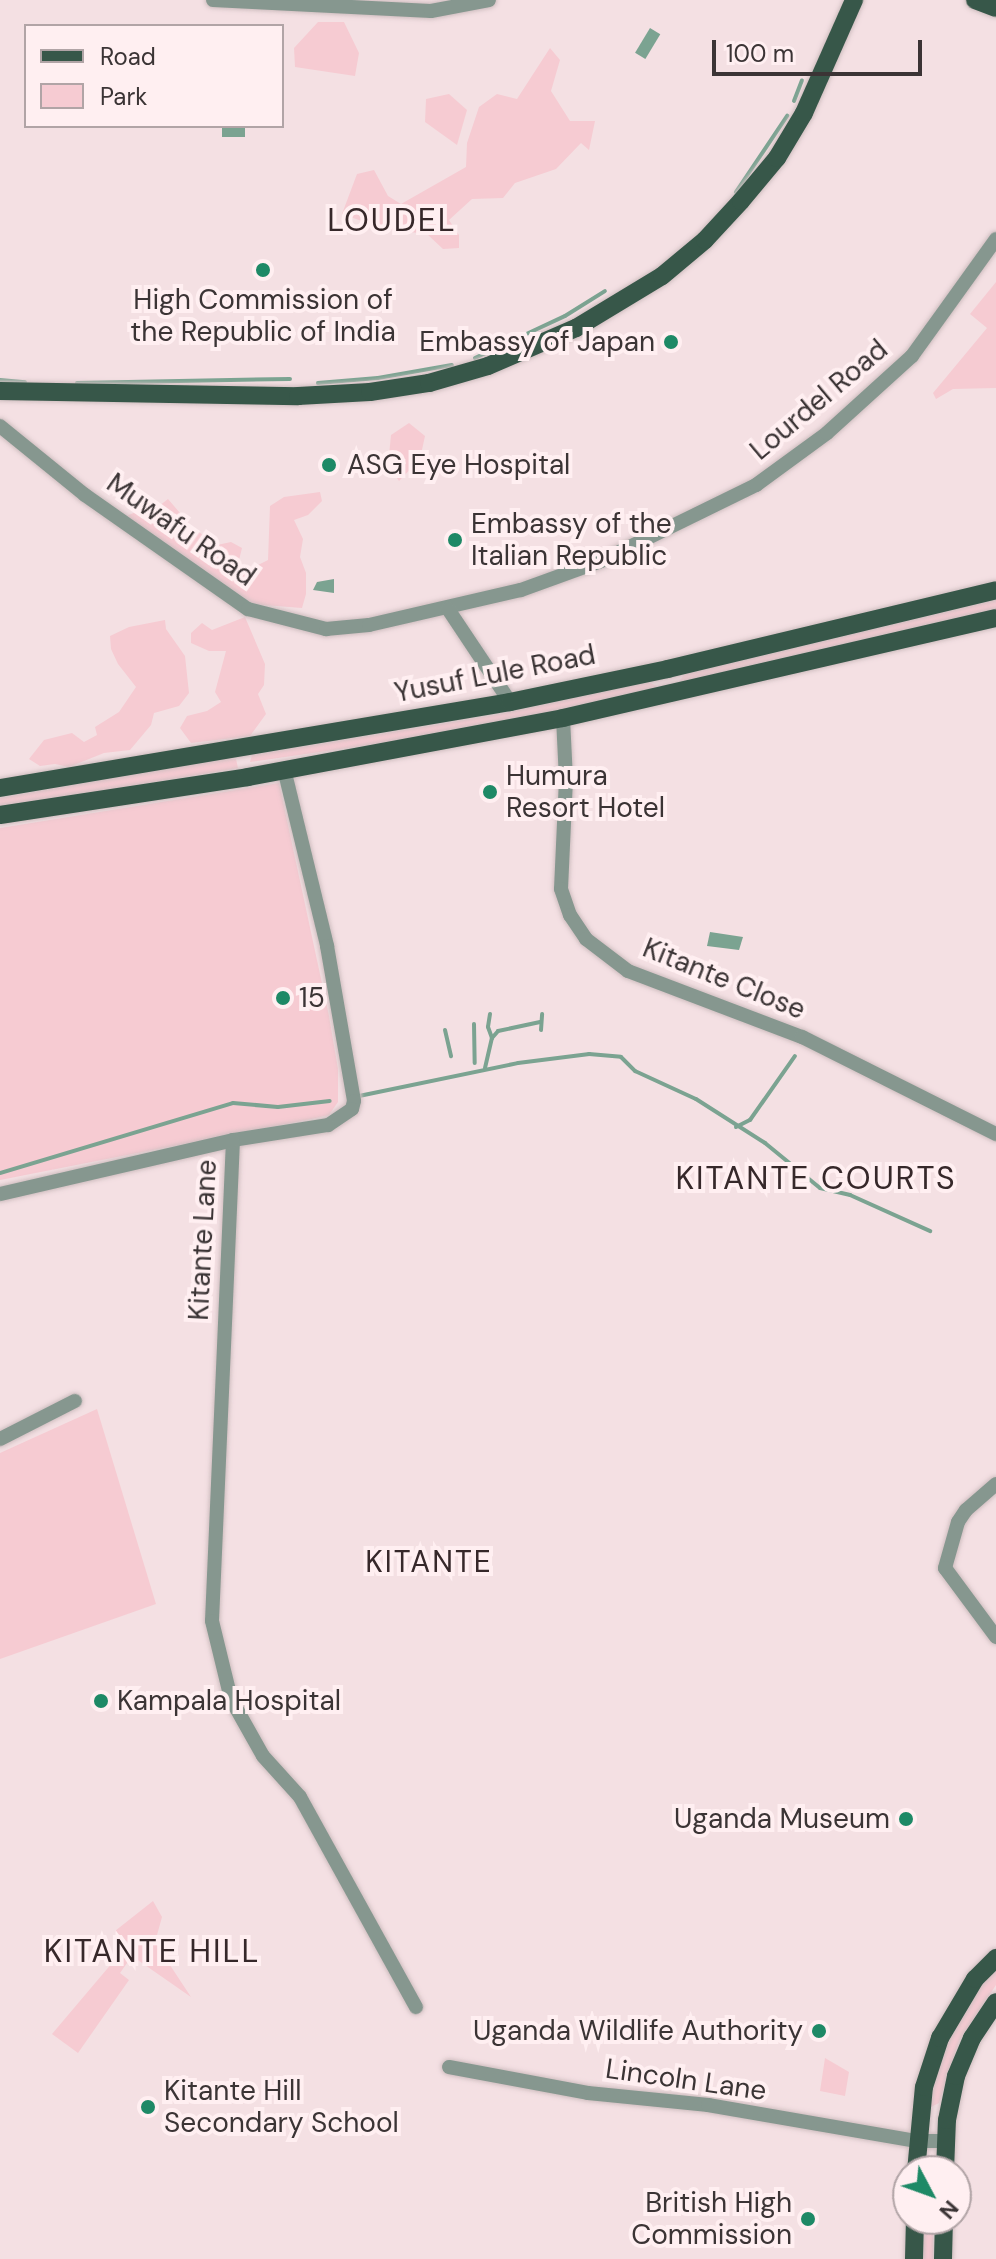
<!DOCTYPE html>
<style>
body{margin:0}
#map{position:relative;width:996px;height:2259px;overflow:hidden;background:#f4e0e3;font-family:"DM Sans",sans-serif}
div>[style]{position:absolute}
.green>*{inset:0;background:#f6cbd2;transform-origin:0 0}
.water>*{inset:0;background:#7ba391;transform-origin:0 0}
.stream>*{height:4px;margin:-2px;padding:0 2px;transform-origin:2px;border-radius:2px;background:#7ba391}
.roads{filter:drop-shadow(0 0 2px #cfbec0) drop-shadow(0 0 2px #cfbec0)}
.minor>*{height:14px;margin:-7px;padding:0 7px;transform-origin:7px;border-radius:7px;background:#86978f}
.major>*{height:18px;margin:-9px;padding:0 9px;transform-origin:9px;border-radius:9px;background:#375749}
.dots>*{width:22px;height:22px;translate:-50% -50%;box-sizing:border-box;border:4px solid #ffeff1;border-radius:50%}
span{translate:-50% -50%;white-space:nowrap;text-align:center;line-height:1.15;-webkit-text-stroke:8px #ffeff1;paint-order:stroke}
.poi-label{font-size:28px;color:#3b3435}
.right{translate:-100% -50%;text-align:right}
.left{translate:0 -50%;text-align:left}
.street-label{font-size:28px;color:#3b3435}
.neighbourhood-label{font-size:30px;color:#36282a;letter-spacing:2px}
.quarter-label{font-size:32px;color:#36282a;letter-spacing:2px}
.legend{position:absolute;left:24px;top:24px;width:260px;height:104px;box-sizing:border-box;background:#ffeff1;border:2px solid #b1a4a6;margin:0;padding:10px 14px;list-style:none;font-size:24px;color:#3b3435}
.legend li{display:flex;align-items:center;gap:16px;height:40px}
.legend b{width:40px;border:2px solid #b1a4a6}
.north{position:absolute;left:892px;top:2155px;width:80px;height:80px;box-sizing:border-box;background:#ffeff1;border:2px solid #b1a4a6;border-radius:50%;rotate:131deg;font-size:22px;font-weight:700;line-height:32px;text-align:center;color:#3b3435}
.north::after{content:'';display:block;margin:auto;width:28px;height:36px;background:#1e8966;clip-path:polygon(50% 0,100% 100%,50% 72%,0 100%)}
.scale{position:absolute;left:712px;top:40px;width:210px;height:36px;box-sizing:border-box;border:4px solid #3b3435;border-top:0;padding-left:10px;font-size:24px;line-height:28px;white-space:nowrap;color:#3b3435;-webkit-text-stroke:6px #ffeff1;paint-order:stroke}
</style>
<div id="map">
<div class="green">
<i style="clip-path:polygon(318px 22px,344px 22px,359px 53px,355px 76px,295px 67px,294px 48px)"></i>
<i style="clip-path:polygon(550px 48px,560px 60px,551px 91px,570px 121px,595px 121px,589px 150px,581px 143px,556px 169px,515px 183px,503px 198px,472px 199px,449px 220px,459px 235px,459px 248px,443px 249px,427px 234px,384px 229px,342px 214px,357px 174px,374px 170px,388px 196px,401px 204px,466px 167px,467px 143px,479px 107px,497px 94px,517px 99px)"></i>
<i style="clip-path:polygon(449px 94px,467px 110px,457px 145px,425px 122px,426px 99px)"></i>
<i style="clip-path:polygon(996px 282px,996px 388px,953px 389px,936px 399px,933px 393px,987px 328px,970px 314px)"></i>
<i style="clip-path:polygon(409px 423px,425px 436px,420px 459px,399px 481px,388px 465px,391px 435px)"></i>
<i style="clip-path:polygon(320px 492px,322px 501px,308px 515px,294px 520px,303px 539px,300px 557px,306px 573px,306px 594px,302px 608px,251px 604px,126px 516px,136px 512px,146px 516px,168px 499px,192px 527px,217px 545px,231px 542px,242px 548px,239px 560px,244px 572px,268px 560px,270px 506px,284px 497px)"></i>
<i style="clip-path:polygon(996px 600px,996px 612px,681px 683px,680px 680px,685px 674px)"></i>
<i style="clip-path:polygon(245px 617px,265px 664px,264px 685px,258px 694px,266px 714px,250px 736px,191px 743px,180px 728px,187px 716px,207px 711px,221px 702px,215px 692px,226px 651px,209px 651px,191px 643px,191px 633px,202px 623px,212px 630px)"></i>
<i style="clip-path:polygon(165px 620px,166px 629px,185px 656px,189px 693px,179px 706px,154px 713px,151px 725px,130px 750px,104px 753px,69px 767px,55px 764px,40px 766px,29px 759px,44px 740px,72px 733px,84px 742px,97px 735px,95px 727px,119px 712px,136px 687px,118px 664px,111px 649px,110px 636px,129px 627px)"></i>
<i style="clip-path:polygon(648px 682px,657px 686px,654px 693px,417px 738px,250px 762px,252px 755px,495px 715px)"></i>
<i style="clip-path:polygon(219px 759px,236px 759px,238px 768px,0 808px,0 798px)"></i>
<i style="clip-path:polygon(279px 783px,329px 1016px,338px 1069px,338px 1102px,329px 1115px,316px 1118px,0 1180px,0 828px)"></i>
<i style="clip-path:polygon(97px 1409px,156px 1604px,0 1659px,0 1453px)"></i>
<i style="clip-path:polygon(153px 1901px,162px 1917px,157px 1935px,164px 1956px,191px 1997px,132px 1956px,120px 1973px,129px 1980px,78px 2053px,52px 2034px,129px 1943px,115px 1931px)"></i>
<i style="clip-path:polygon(996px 1970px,996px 1985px,959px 2041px,939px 2103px,931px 2107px,927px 2104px,940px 2053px,981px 1985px)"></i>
<i style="clip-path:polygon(825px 2058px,849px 2072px,845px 2096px,820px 2091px)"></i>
<i style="left:922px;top:2219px;width:11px;height:40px"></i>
</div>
<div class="water">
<i style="left:650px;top:28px;width:12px;height:29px;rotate:31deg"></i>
<i style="left:222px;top:126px;width:23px;height:11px"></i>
<i style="clip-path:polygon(334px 579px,334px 593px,313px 590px,317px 582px)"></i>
<i style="clip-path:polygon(710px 932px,743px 937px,739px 950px,707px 946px)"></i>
</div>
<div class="stream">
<i style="left:794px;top:101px;width:22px;rotate:-69deg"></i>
<i style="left:736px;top:192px;width:92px;rotate:-56.1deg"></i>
<i style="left:475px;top:358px;width:99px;rotate:-25deg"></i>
<i style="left:565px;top:316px;width:47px;rotate:-32deg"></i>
<i style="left:0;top:380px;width:25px;rotate:5deg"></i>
<i style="left:77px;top:383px;width:213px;rotate:-1.1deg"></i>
<i style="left:318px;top:383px;width:60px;rotate:-4.8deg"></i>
<i style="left:378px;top:378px;width:75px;rotate:-10deg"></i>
<i style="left:490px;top:1014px;width:13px;rotate:99deg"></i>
<i style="left:488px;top:1027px;width:12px;rotate:70deg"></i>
<i style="left:474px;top:1024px;width:39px;rotate:89deg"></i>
<i style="left:445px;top:1030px;width:27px;rotate:77deg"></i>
<i style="left:541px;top:1030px;width:16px;rotate:-86deg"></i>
<i style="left:485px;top:1068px;width:31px;rotate:-77deg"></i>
<i style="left:492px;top:1038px;width:9px;rotate:-49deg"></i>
<i style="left:498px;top:1031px;width:43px;rotate:-12.1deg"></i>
<i style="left:359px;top:1096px;width:162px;rotate:-11.7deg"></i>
<i style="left:518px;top:1063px;width:72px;rotate:-7.2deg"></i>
<i style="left:589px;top:1054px;width:32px;rotate:5deg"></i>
<i style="left:621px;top:1057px;width:20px;rotate:45deg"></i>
<i style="left:635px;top:1071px;width:67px;rotate:24.7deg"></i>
<i style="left:696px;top:1099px;width:82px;rotate:32.5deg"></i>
<i style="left:765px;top:1143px;width:71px;rotate:39.3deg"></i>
<i style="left:820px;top:1188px;width:31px;rotate:13deg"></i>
<i style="left:850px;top:1195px;width:88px;rotate:24.2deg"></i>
<i style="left:736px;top:1127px;width:16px;rotate:-27deg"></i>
<i style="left:750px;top:1120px;width:78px;rotate:-54.9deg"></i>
<i style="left:0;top:1173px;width:243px;rotate:-16.7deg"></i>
<i style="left:233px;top:1103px;width:45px;rotate:5.1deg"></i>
<i style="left:278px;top:1107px;width:52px;rotate:-6.6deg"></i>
</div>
<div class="roads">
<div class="minor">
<i style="left:213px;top:0;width:218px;rotate:2.9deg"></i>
<i style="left:431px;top:11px;width:59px;rotate:-10.7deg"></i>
<i style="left:0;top:426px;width:109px;rotate:39.1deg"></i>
<i style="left:85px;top:495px;width:199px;rotate:35deg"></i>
<i style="left:248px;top:609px;width:81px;rotate:14.4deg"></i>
<i style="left:326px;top:629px;width:43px;rotate:-5.3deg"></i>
<i style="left:369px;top:625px;width:156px;rotate:-13deg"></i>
<i style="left:521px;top:590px;width:85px;rotate:-19.9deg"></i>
<i style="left:601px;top:561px;width:173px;rotate:-26.1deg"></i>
<i style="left:756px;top:485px;width:88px;rotate:-36.2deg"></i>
<i style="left:827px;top:433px;width:115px;rotate:-42.2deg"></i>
<i style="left:912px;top:356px;width:144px;rotate:-54.3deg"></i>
<i style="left:448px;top:609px;width:112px;rotate:56.3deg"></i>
<i style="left:563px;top:718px;width:61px;rotate:87.2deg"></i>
<i style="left:566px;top:779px;width:110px;rotate:92.6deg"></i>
<i style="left:561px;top:889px;width:28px;rotate:71deg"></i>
<i style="left:570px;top:915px;width:29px;rotate:56deg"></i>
<i style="left:586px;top:939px;width:53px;rotate:37.3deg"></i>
<i style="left:628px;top:971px;width:186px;rotate:20.8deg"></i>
<i style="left:802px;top:1037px;width:217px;rotate:26.6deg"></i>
<i style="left:284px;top:769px;width:182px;rotate:76.3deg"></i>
<i style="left:327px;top:946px;width:157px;rotate:80.1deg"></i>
<i style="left:354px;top:1101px;width:8px;rotate:104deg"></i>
<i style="left:352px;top:1109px;width:29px;rotate:146deg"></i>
<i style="left:328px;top:1125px;width:96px;rotate:171deg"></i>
<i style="left:233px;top:1140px;width:481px;rotate:92.5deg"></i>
<i style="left:212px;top:1621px;width:80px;rotate:76.3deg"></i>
<i style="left:231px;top:1699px;width:65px;rotate:60.7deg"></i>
<i style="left:263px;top:1756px;width:55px;rotate:47.9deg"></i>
<i style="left:300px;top:1797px;width:240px;rotate:61.1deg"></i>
<i style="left:0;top:1194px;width:239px;rotate:-13deg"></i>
<i style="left:0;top:1439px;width:84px;rotate:-26.9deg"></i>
<i style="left:996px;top:1484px;width:40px;rotate:139deg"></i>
<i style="left:966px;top:1510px;width:14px;rotate:124deg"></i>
<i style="left:958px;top:1522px;width:48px;rotate:105.8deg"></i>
<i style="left:945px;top:1568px;width:86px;rotate:53.5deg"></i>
<i style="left:449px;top:2067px;width:141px;rotate:10.6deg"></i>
<i style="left:588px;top:2093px;width:121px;rotate:5.7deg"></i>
<i style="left:708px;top:2105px;width:212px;rotate:9.8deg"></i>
<i style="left:917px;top:2141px;width:29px"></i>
</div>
<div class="major">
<i style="left:975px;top:0;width:22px;rotate:21deg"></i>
<i style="left:0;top:391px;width:298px;rotate:1deg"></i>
<i style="left:298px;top:396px;width:72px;rotate:-3.2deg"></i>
<i style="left:370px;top:392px;width:60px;rotate:-8.7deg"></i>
<i style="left:429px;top:383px;width:61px;rotate:-16.1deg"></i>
<i style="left:488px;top:366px;width:96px;rotate:-23.4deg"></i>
<i style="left:576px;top:328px;width:100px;rotate:-31.2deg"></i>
<i style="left:662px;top:276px;width:56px;rotate:-39.9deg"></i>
<i style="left:705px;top:240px;width:53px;rotate:-47.3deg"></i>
<i style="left:741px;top:201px;width:56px;rotate:-50.1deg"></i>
<i style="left:777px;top:158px;width:52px;rotate:-59deg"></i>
<i style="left:804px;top:113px;width:124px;rotate:-66.1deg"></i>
<i style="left:0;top:788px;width:517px;rotate:-9.57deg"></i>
<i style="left:510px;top:702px;width:161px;rotate:-11.8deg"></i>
<i style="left:668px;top:669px;width:337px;rotate:-13.5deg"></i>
<i style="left:0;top:815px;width:251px;rotate:-8.7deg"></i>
<i style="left:248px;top:777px;width:320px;rotate:-10.6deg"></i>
<i style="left:563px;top:718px;width:444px;rotate:-13deg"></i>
<i style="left:916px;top:2171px;width:84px;rotate:-84.6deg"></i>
<i style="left:924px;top:2087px;width:52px;rotate:-71.9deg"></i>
<i style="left:940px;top:2038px;width:69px;rotate:-59.3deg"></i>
<i style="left:975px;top:1979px;width:30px;rotate:-45deg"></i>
<i style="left:945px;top:2171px;width:51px;rotate:-87.8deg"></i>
<i style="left:947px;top:2120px;width:45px;rotate:-78.4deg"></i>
<i style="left:956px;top:2076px;width:41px;rotate:-67.2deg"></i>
<i style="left:972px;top:2038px;width:43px;rotate:-56.3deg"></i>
<i style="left:914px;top:2259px;width:40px;rotate:-88.6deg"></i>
<i style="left:943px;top:2259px;width:40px;rotate:-88.6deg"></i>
</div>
</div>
<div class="dots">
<i style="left:263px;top:270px;background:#1e8966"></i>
<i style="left:671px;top:342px;background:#1e8966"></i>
<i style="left:329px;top:465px;background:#1e8966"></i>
<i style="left:455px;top:540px;background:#1e8966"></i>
<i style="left:490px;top:792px;background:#1e8966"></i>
<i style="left:283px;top:998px;background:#1e8966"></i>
<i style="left:101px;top:1701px;background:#1e8966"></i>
<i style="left:906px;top:1819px;background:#1e8966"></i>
<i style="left:819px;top:2031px;background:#1e8966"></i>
<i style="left:148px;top:2107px;background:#1e8966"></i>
<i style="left:808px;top:2219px;background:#1e8966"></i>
</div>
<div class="poi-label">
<span style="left:263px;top:316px">High Commission of<br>the Republic of India</span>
<span class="right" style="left:655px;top:342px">Embassy of Japan</span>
<span class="left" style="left:347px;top:465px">ASG Eye Hospital</span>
<span class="left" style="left:471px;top:540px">Embassy of the<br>Italian Republic</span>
<span class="left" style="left:506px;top:792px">Humura<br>Resort Hotel</span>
<span class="left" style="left:299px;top:998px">15</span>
<span class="left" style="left:117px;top:1701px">Kampala Hospital</span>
<span class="right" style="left:890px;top:1819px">Uganda Museum</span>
<span class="right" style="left:803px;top:2031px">Uganda Wildlife Authority</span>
<span class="left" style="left:164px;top:2107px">Kitante Hill<br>Secondary School</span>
<span class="right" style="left:792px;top:2219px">British High<br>Commission</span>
</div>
<div class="street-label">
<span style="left:819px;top:400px;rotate:-40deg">Lourdel Road</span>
<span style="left:181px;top:530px;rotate:35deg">Muwafu Road</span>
<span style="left:495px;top:674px;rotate:-11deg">Yusuf Lule Road</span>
<span style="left:724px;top:979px;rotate:22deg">Kitante Close</span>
<span style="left:203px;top:1240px;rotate:-87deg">Kitante Lane</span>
<span style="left:686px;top:2080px;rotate:8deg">Lincoln Lane</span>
</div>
<div class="neighbourhood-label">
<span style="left:429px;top:1562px">KITANTE</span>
</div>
<div class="quarter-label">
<span style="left:392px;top:220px">LOUDEL</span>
<span style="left:816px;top:1178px">KITANTE COURTS</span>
<span style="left:152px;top:1951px">KITANTE HILL</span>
</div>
<ul class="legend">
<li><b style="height:10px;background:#375749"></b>Road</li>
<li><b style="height:22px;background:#f6cbd2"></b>Park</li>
</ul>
<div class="north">N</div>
<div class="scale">100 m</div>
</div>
